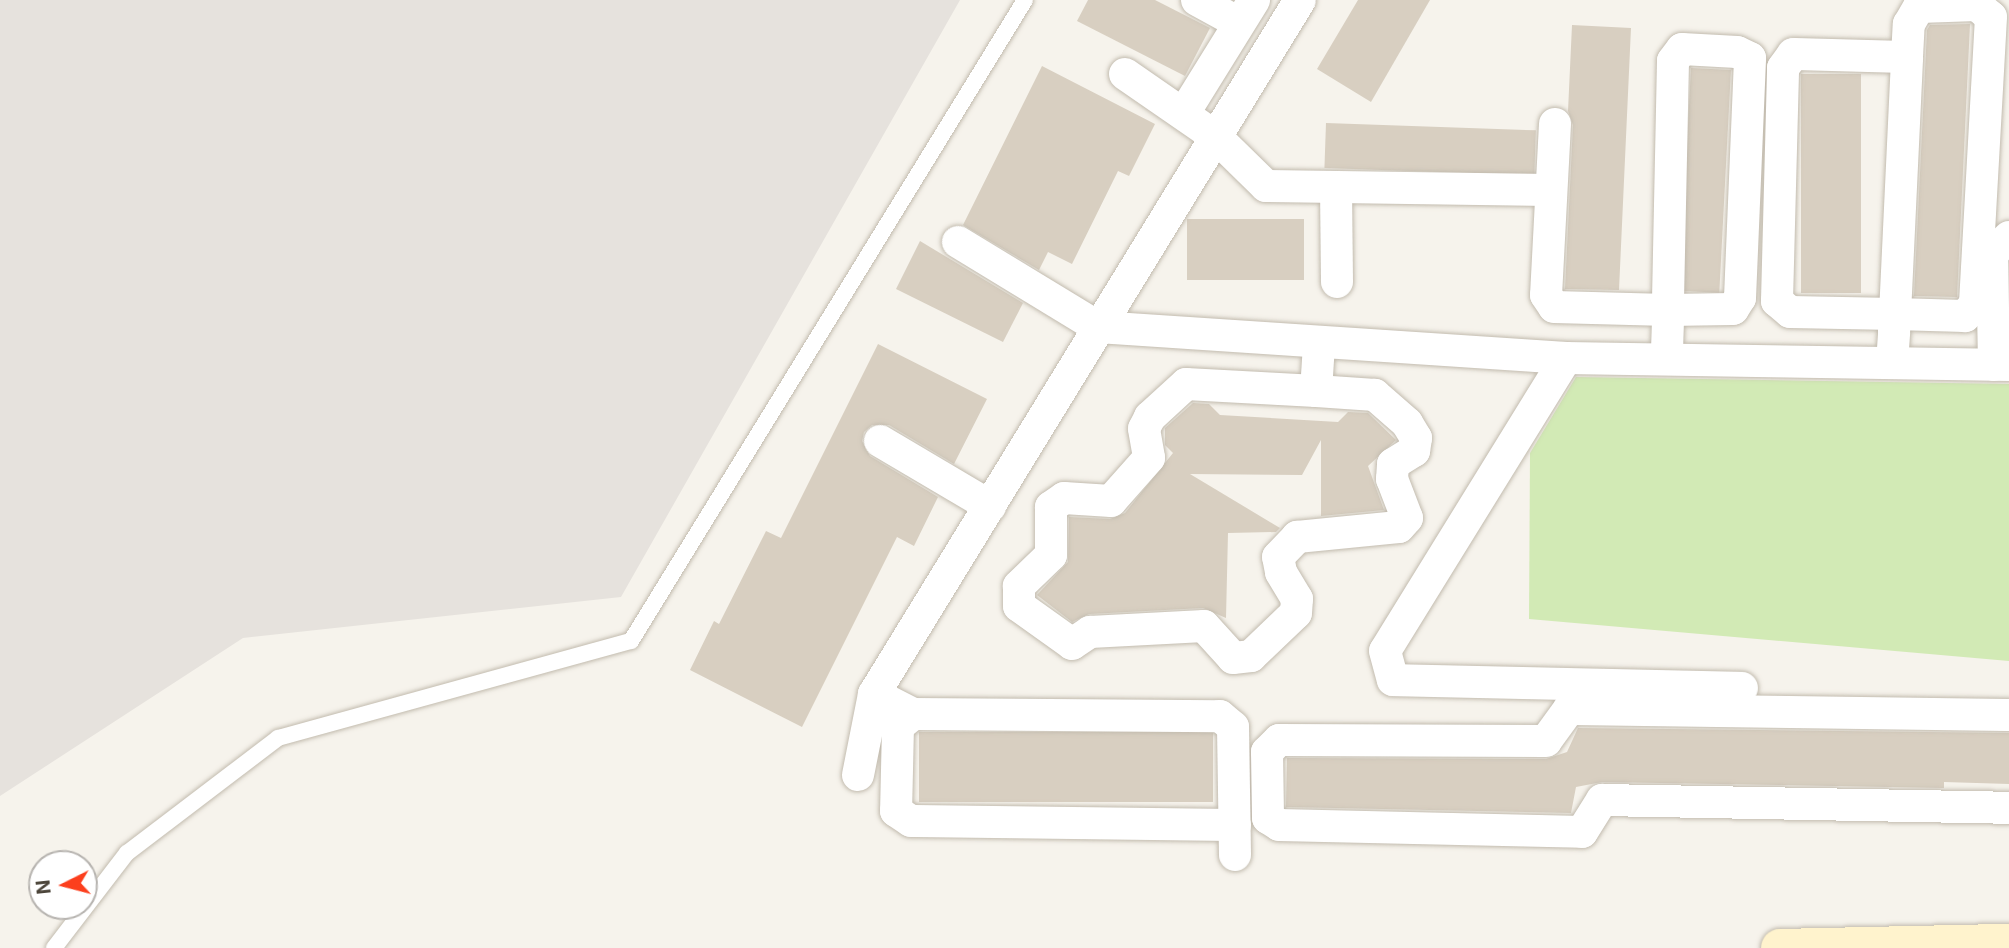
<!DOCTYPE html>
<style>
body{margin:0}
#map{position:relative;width:2009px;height:948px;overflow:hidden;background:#f6f3ec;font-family:Inter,sans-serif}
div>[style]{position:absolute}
.industrial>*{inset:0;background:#e6e2dd}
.green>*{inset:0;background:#d2eab5}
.building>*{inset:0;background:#d8cfc1;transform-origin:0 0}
.roads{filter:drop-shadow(0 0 2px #c2bbae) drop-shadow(0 0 2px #c2bbae)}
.service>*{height:16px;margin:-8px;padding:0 8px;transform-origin:8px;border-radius:8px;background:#fff}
.minor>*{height:32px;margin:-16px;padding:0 16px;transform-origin:16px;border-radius:16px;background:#fff}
.secondary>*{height:38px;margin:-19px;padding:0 19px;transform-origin:19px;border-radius:19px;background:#fff3cd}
span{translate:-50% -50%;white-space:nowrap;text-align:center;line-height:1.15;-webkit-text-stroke:5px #fff;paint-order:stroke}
.north{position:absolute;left:28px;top:850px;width:70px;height:70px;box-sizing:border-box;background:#fff;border:2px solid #b7b4b0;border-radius:50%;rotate:264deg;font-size:19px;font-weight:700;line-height:28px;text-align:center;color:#4b4439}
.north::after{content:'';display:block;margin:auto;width:24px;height:32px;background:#fc3f1d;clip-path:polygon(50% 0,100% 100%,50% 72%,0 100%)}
</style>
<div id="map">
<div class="industrial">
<i style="clip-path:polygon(0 0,960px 0,621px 597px,243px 638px,0 796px)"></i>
</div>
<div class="green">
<i style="clip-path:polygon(1576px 377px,2009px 384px,2009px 661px,1529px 619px,1530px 453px)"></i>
</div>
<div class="building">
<i style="clip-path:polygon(1088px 0,1155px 0,1210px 28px,1185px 76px,1077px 21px)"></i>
<i style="clip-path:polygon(1358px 0,1430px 0,1371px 102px,1317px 69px)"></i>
<i style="clip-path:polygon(1970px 24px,1957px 297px,1914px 296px,1927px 30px,1930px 25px)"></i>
<i style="clip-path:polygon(1572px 25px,1631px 28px,1619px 290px,1565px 289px,1573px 125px,1568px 111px)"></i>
<i style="clip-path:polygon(1042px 66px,1155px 124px,1129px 176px,1118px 171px,1072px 264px,1048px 252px,1039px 270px,963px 225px)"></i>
<i style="left:1691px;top:68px;width:40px;height:223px;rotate:3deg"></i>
<i style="left:1801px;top:74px;width:60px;height:219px"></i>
<i style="left:1326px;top:123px;width:210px;height:45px;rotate:2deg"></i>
<i style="left:1304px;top:219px;width:61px;height:117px;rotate:90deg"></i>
<i style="clip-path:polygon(920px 241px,1023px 303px,1003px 342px,896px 289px)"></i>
<i style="clip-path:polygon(878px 344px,987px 399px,954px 464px,889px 425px,872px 425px,864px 432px,862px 441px,870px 456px,938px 497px,914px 546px,897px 537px,802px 727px,690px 670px,714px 621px,719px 624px,766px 531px,781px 538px)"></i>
<i style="clip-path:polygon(1193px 403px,1209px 404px,1220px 415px,1338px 422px,1348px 412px,1368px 413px,1396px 440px,1368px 466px,1384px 510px,1321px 516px,1321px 440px,1302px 475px,1190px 474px,1280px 528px,1276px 532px,1228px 533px,1226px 618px,1203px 608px,1089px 614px,1072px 622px,1037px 595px,1068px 562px,1069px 517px,1110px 519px,1125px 513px,1173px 453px,1165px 445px,1165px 428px)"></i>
<i style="clip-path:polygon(1578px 728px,2009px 733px,2009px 784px,1944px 782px,1944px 788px,1602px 782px,1576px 787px,1571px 813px,1286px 807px,1287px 758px,1546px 759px,1567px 752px)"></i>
<i style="left:919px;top:732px;width:294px;height:70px"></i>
</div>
<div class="roads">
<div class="service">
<i style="left:54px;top:948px;width:120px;rotate:-52.5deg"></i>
<i style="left:127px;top:853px;width:190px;rotate:-37.3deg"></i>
<i style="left:278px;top:738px;width:366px;rotate:-15.4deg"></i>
<i style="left:631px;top:641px;width:752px;rotate:-58.42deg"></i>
</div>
<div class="minor">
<i style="left:1197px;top:0;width:48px;rotate:28.7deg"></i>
<i style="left:1125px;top:74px;width:111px;rotate:34.7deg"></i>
<i style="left:1216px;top:137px;width:70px;rotate:44.4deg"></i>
<i style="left:1266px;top:186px;width:284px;rotate:0.8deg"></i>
<i style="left:1184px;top:113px;width:133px;rotate:-58.2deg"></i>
<i style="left:1555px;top:124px;width:171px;rotate:93deg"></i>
<i style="left:1546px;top:295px;width:14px;rotate:56deg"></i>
<i style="left:1554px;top:307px;width:114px;rotate:1.5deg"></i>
<i style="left:1668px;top:310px;width:65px;rotate:-0.9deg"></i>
<i style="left:1733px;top:309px;width:13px;rotate:-58deg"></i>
<i style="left:1740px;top:298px;width:240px;rotate:-87.6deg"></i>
<i style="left:1750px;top:58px;width:14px;rotate:-155deg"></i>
<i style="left:1737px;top:52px;width:55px;rotate:-176.9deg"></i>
<i style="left:1682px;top:49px;width:15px;rotate:127deg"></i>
<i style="left:1673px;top:61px;width:249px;rotate:91.2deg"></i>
<i style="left:1668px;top:310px;width:11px;rotate:90deg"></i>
<i style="left:1668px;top:321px;width:38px;rotate:92deg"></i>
<i style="left:1336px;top:187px;width:95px;rotate:89.4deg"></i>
<i style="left:958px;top:242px;width:164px;rotate:31.3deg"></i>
<i style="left:1098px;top:327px;width:469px;rotate:3.8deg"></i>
<i style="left:1566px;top:358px;width:443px;rotate:0.9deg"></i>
<i style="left:1566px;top:358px;width:344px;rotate:121.7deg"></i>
<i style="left:1385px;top:651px;width:30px;rotate:75deg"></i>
<i style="left:1393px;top:680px;width:349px;rotate:1.3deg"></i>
<i style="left:1892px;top:363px;width:31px;rotate:-86deg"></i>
<i style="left:1894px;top:332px;width:18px;rotate:-87deg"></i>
<i style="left:1895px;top:314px;width:257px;rotate:-87.3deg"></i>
<i style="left:1907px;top:57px;width:33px;rotate:-87deg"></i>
<i style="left:1909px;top:24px;width:20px;rotate:-60deg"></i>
<i style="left:1919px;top:7px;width:58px;rotate:-2deg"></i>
<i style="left:1977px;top:5px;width:18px;rotate:41deg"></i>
<i style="left:1991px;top:17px;width:287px;rotate:93.2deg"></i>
<i style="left:1975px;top:304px;width:16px;rotate:130deg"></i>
<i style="left:1965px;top:316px;width:70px;rotate:-178.4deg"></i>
<i style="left:1895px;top:314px;width:105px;rotate:-178.9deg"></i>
<i style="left:1790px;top:312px;width:17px;rotate:-140deg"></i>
<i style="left:1777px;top:301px;width:233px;rotate:-88.5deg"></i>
<i style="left:1783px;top:68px;width:17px;rotate:-54deg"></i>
<i style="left:1793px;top:54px;width:114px;rotate:1.5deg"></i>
<i style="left:1994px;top:365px;width:111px;rotate:-91deg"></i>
<i style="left:1992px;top:254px;width:24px;rotate:-45deg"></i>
<i style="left:1316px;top:391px;width:130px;rotate:-176.9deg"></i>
<i style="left:1186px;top:384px;width:49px;rotate:137.5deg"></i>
<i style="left:1150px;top:417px;width:13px;rotate:117deg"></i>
<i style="left:1144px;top:429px;width:29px;rotate:80deg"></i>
<i style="left:1149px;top:458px;width:57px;rotate:131.5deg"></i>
<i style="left:1111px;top:501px;width:47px;rotate:-176.3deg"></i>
<i style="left:1064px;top:498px;width:16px;rotate:145deg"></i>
<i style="left:1051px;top:507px;width:48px;rotate:90deg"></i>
<i style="left:1051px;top:555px;width:45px;rotate:135.9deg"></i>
<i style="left:1019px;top:586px;width:20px;rotate:90deg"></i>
<i style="left:1019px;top:606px;width:65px;rotate:35.6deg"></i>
<i style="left:1072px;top:644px;width:22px;rotate:-34deg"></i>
<i style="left:1090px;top:632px;width:114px;rotate:-3deg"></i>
<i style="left:1204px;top:626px;width:43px;rotate:47.8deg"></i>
<i style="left:1233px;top:658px;width:18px;rotate:-6deg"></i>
<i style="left:1251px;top:656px;width:62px;rotate:-43.7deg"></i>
<i style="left:1296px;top:613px;width:14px;rotate:-86deg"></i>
<i style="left:1297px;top:599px;width:31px;rotate:-121deg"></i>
<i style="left:1281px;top:572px;width:15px;rotate:-101deg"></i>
<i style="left:1278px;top:557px;width:28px;rotate:-46deg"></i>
<i style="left:1297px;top:537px;width:102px;rotate:-5.6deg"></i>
<i style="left:1399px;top:527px;width:12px;rotate:-48deg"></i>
<i style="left:1407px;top:518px;width:42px;rotate:-111deg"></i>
<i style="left:1392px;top:479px;width:15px;rotate:-86deg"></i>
<i style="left:1393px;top:464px;width:25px;rotate:-32deg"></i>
<i style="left:1414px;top:451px;width:13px;rotate:-81deg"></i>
<i style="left:1416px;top:438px;width:17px;rotate:-121deg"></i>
<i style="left:1407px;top:423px;width:43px;rotate:-138.8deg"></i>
<i style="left:1375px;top:395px;width:59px;rotate:-176.1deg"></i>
<i style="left:1316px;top:391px;width:47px;rotate:-86.3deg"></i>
<i style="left:880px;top:441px;width:128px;rotate:30.6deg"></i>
<i style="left:874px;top:694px;width:44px;rotate:27.1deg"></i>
<i style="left:913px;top:714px;width:307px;rotate:0.4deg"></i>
<i style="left:1220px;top:716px;width:17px;rotate:40deg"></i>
<i style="left:1233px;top:727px;width:128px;rotate:89.1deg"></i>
<i style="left:913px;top:714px;width:19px;rotate:141deg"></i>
<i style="left:898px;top:726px;width:85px;rotate:91.3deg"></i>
<i style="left:896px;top:811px;width:18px;rotate:34deg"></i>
<i style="left:911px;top:821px;width:324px;rotate:0.7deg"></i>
<i style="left:2009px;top:715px;width:440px;rotate:-179.2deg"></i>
<i style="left:1569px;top:709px;width:39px;rotate:126deg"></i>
<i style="left:1546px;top:741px;width:267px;rotate:-179.8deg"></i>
<i style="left:1279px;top:740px;width:17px;rotate:135deg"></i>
<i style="left:1267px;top:752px;width:66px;rotate:89.1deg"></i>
<i style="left:1268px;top:818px;width:13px;rotate:32deg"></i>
<i style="left:1279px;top:825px;width:303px;rotate:1.3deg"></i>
<i style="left:1582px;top:832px;width:38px;rotate:-58deg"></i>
<i style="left:1602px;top:800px;width:407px;rotate:1.1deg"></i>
<i style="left:858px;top:775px;width:83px;rotate:-78.8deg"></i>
<i style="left:874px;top:694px;width:814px;rotate:-58.46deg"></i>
</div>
<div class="secondary">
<i style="left:1780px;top:948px;width:229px;rotate:-1.3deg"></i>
</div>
</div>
<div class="north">N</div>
</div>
